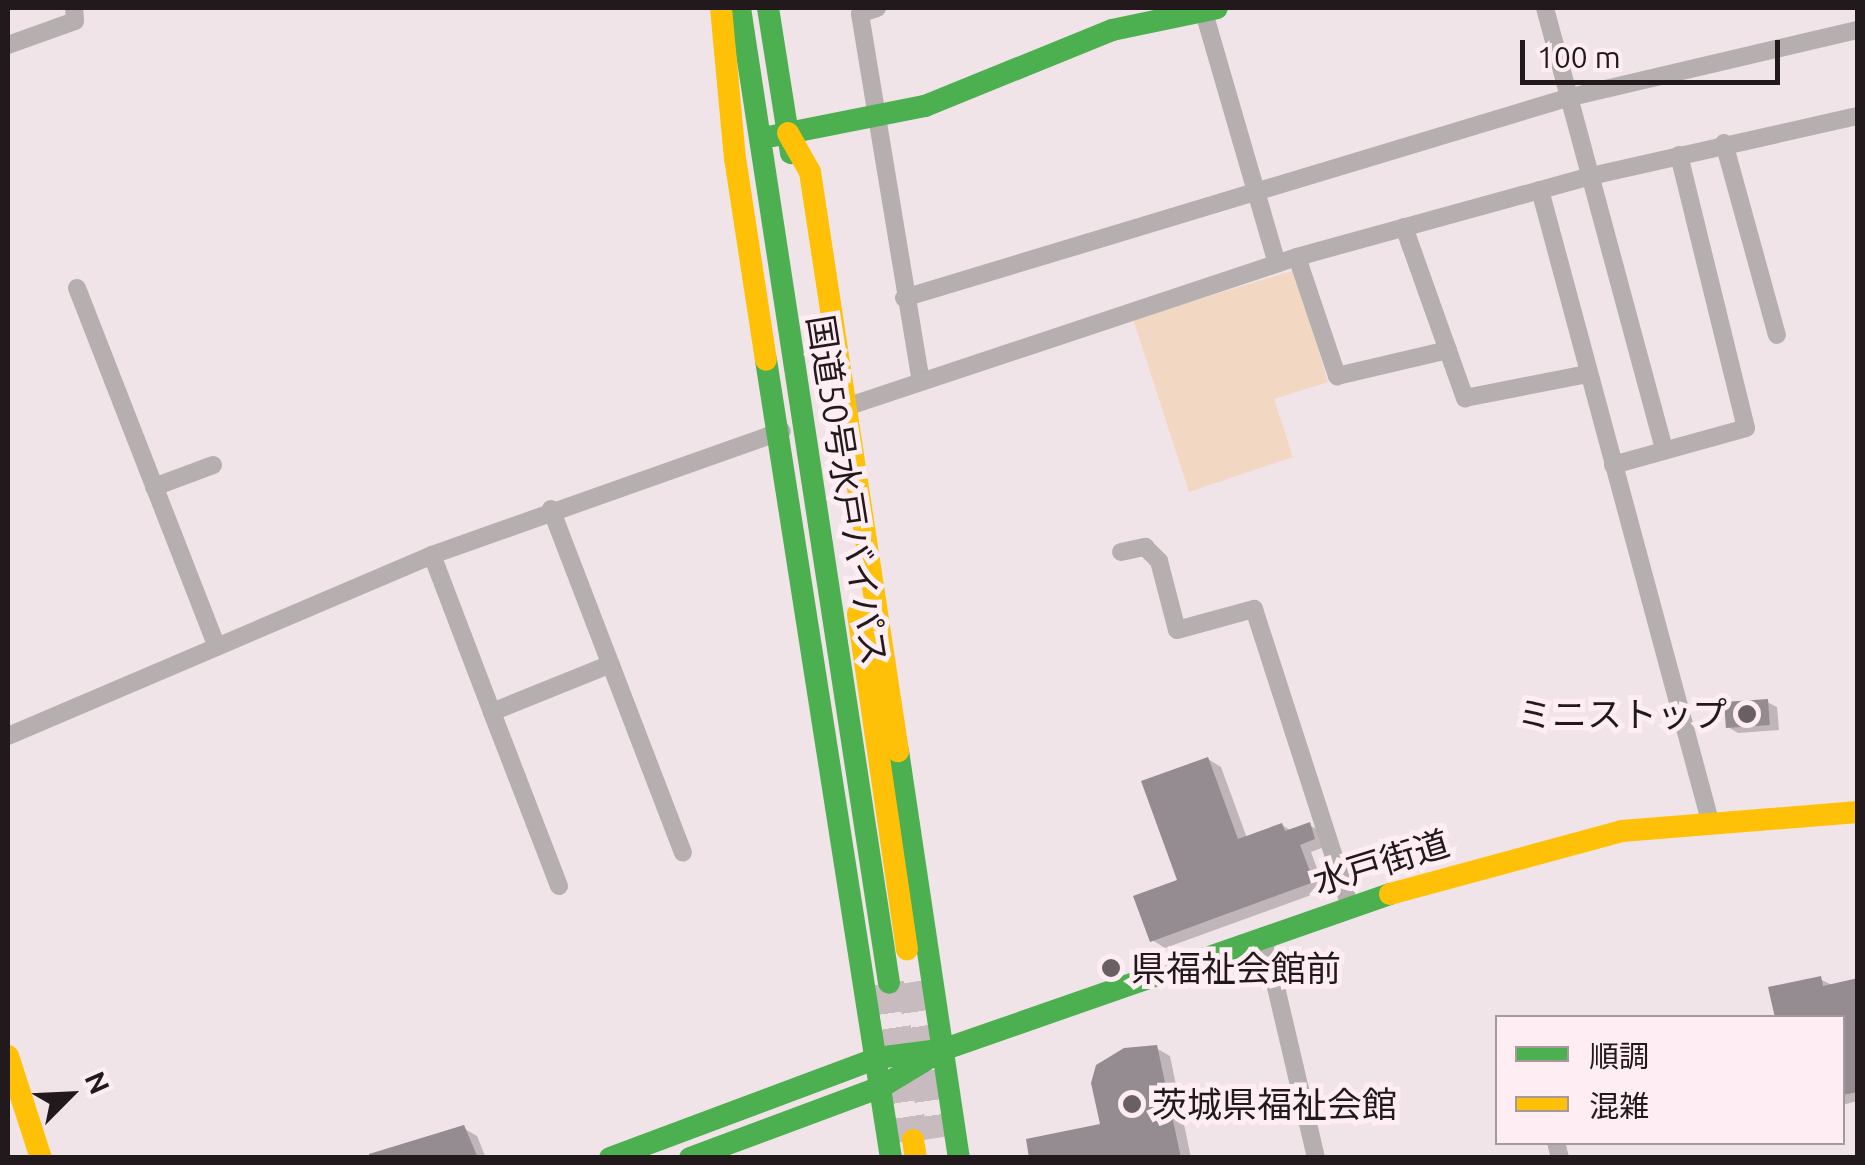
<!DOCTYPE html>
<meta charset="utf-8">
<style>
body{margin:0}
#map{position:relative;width:1865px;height:1165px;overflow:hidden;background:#f1e4e8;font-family:Ubuntu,"Noto Sans JP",sans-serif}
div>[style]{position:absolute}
.green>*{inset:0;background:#f2d7c3}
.shadow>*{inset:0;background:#0003}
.building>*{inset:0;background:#948c91;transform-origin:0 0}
.highway-tunnel>*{height:30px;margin-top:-15px;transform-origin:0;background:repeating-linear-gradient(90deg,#c8bbbf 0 30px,transparent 0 45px)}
.street>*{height:18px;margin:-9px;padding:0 9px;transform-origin:9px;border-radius:9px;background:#b5afaf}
.fast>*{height:22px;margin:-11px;padding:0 11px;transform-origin:11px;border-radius:11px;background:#4caf50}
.slow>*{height:22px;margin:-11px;padding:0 11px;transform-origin:11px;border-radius:11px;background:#ffc107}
.dots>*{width:28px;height:28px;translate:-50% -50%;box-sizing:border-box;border:5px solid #feeef3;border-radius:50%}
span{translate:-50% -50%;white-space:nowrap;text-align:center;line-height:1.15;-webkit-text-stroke:10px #feeef3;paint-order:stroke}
.street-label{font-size:35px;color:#22191c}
.poi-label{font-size:35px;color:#22191c}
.right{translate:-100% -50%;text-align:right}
.left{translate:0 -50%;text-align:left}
.frame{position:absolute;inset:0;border:10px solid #22191c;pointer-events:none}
.legend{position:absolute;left:1495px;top:1015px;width:350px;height:130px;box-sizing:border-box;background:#feeef3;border:2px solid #a6999d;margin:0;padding:12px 18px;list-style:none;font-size:30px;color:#22191c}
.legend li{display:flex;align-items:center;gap:20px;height:50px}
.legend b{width:50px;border:2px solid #a6999d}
.north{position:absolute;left:20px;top:1045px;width:100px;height:100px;-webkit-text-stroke:8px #feeef3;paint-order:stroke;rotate:66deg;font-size:28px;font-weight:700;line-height:40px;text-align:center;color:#22191c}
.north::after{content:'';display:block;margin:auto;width:35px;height:45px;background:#22191c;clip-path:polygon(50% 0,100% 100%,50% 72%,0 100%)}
.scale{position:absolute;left:1520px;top:40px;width:260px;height:45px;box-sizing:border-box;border:5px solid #22191c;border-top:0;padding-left:12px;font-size:30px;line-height:35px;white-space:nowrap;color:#22191c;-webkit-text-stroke:8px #feeef3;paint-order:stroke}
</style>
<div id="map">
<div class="green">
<i style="clip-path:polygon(1295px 270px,1328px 382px,1274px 399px,1293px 457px,1189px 492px,1133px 319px)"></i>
</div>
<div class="shadow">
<i style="clip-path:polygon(1767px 702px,1777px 707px,1779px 730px,1738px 733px,1728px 727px)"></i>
<i style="clip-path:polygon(1208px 759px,1221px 767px,1247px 838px,1282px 825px,1292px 831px,1309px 825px,1322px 832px,1327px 846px,1311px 852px,1325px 890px,1165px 948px,1152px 940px,1180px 881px)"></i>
<i style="clip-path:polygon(1820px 979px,1834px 986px,1858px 981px,1858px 1101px,1842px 1105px,1842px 1018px,1777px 1018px)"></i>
<i style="clip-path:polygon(1156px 1048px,1170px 1056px,1191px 1158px,1032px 1158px,1103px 1126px)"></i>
<i style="clip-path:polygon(463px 1128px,477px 1136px,486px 1158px,393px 1158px)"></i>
</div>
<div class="building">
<i style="left:1768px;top:699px;width:26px;height:44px;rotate:86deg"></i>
<i style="clip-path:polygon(1208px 757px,1238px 839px,1282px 823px,1285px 831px,1310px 822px,1315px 839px,1300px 845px,1314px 882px,1150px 942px,1133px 896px,1177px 880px,1141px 781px)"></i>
<i style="clip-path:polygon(1821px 976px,1823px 986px,1858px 978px,1858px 1092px,1842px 1095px,1842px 1018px,1775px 1018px,1768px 987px)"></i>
<i style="clip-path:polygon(1157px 1045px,1181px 1158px,1029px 1158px,1026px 1139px,1100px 1124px,1091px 1083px,1096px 1065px,1124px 1048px)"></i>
<i style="clip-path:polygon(464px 1125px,478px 1158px,369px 1158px,369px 1154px)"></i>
</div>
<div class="highway-tunnel">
<i style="left:912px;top:982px;width:158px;rotate:81.6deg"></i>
<i style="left:889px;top:983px;width:159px;rotate:81.3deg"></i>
</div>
<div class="street">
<i style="left:877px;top:8px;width:18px;rotate:161deg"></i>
<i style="left:860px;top:14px;width:369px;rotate:80.6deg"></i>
<i style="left:1545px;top:8px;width:457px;rotate:74.9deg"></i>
<i style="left:1203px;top:9px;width:265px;rotate:73.8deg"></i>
<i style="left:8px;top:45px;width:71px;rotate:-19.7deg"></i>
<i style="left:75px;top:21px;width:13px;rotate:-94deg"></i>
<i style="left:1724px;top:143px;width:199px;rotate:74.6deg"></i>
<i style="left:1540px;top:190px;width:653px;rotate:74.92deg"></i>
<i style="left:1404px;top:227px;width:182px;rotate:70.4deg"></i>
<i style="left:1465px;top:398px;width:124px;rotate:-11.1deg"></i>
<i style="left:1297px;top:257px;width:126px;rotate:71.4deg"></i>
<i style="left:1337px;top:376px;width:114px;rotate:-13.2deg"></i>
<i style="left:77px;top:288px;width:385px;rotate:68.7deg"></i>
<i style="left:904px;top:298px;width:693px;rotate:-16.79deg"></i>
<i style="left:1567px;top:98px;width:299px;rotate:-13.2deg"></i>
<i style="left:846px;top:407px;width:475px;rotate:-18.4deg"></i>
<i style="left:1297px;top:257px;width:305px;rotate:-15.4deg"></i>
<i style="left:1591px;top:176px;width:274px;rotate:-12.7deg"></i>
<i style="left:1613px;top:465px;width:138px;rotate:-15.5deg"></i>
<i style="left:1746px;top:428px;width:281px;rotate:-103.8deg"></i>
<i style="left:154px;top:487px;width:63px;rotate:-20.4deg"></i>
<i style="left:551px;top:509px;width:368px;rotate:69deg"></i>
<i style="left:1121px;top:552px;width:25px;rotate:-12deg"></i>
<i style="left:1145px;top:547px;width:20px;rotate:45deg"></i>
<i style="left:1159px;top:561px;width:71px;rotate:75.4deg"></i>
<i style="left:1177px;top:630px;width:80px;rotate:-15.3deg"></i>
<i style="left:1254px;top:609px;width:312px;rotate:72.1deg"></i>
<i style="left:432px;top:555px;width:168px;rotate:69.1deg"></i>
<i style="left:8px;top:736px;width:461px;rotate:-23.1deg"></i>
<i style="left:432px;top:555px;width:371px;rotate:-19.5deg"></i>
<i style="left:559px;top:886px;width:186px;rotate:-111.1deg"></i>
<i style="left:492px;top:712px;width:128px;rotate:-22deg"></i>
<i style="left:1264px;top:936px;width:228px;rotate:76.8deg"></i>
<i style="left:1556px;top:1142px;width:16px;rotate:76deg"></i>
</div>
<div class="fast">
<i style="left:740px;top:8px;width:986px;rotate:81.31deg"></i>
<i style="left:768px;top:8px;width:147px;rotate:81deg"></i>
<i style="left:773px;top:136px;width:155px;rotate:-11.2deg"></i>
<i style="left:925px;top:106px;width:202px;rotate:-22.1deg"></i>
<i style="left:1112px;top:30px;width:107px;rotate:-11.8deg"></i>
<i style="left:766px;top:360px;width:808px;rotate:81.1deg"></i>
<i style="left:898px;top:751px;width:412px;rotate:81.5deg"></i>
<i style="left:610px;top:1158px;width:285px;rotate:-20.5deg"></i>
<i style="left:877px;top:1058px;width:53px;rotate:-7.5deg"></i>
<i style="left:690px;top:1158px;width:204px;rotate:-20.4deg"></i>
<i style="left:881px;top:1087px;width:71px;rotate:-31.2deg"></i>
<i style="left:942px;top:1050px;width:474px;rotate:-19.2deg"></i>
</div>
<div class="slow">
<i style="left:721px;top:8px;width:151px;rotate:84.7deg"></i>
<i style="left:735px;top:158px;width:204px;rotate:81.3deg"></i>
<i style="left:788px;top:133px;width:45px;rotate:60.6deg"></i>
<i style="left:810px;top:172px;width:586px;rotate:81.36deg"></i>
<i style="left:858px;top:614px;width:339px;rotate:81.7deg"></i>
<i style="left:1390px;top:894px;width:240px;rotate:-15.2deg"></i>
<i style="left:1622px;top:831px;width:237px;rotate:-4.6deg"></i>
<i style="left:8px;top:1056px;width:107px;rotate:72.1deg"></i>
<i style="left:913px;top:1140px;width:18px;rotate:81deg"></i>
</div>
<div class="dots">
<i style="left:1747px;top:714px;background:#6a6063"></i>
<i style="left:1111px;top:968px;background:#6a6063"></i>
<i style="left:1132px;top:1104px;background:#6a6063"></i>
</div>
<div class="street-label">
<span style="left:848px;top:490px;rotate:81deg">国道50号水戸バイパス</span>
<span style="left:1381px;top:862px;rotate:-17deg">水戸街道</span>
</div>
<div class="poi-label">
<span class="right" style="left:1727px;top:714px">ミニストップ</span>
<span class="left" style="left:1131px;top:968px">県福祉会館前</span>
<span class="left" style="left:1152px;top:1104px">茨城県福祉会館</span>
</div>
<div class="frame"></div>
<ul class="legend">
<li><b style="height:12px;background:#4caf50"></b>順調</li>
<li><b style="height:12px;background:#ffc107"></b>混雑</li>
</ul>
<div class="north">N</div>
<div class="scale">100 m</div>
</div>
